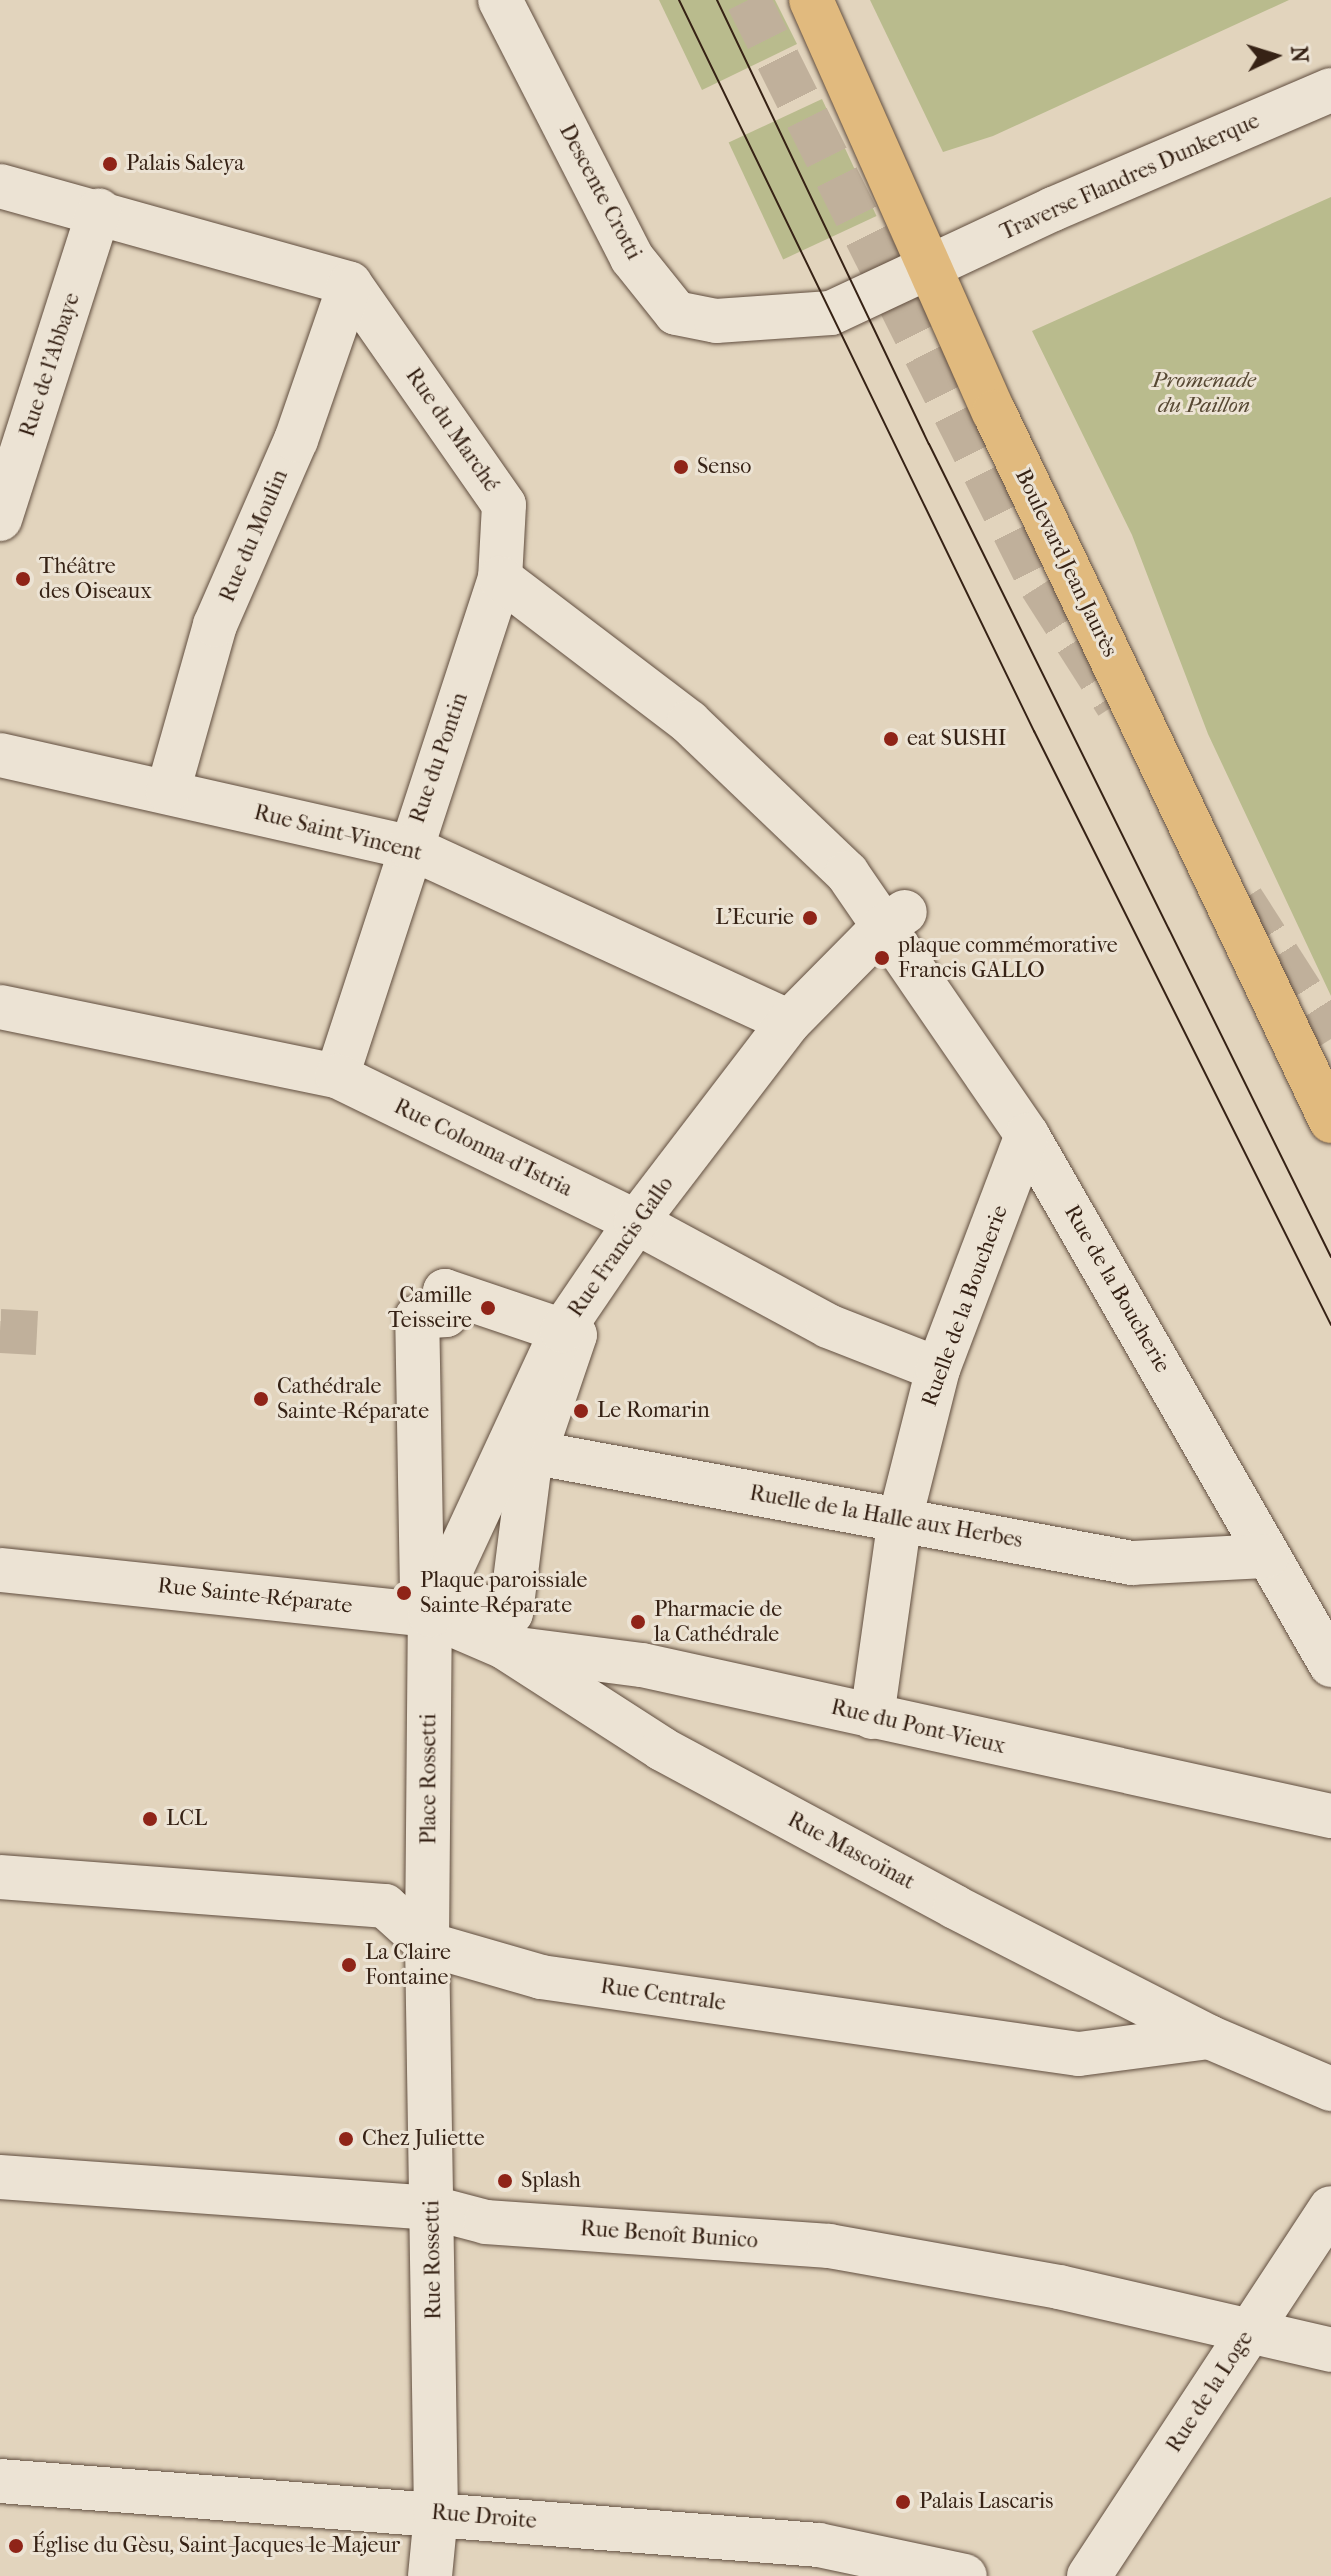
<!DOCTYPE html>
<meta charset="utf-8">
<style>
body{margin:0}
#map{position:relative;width:1331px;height:2576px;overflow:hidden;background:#e2d4bd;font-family:"IM FELL French Canon",serif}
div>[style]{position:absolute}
.green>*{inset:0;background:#b9bb8d;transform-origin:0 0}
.minor-tunnel>*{height:44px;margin-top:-22px;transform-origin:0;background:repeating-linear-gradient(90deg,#c0b09b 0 44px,transparent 0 66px)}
.major-tunnel>*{height:44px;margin-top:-22px;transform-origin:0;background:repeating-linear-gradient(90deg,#c0b09b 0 44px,transparent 0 66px)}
.roads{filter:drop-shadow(0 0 2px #614e3f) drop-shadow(0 0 2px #614e3f)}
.minor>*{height:44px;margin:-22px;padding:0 22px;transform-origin:22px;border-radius:22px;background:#ece3d4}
.major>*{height:44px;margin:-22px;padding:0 22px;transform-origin:22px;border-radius:22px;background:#e1ba7e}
.tram>*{height:2px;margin:-1px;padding:0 1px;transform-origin:1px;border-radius:1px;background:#362215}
.dots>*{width:22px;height:22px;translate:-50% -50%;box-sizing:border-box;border:4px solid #ece3d4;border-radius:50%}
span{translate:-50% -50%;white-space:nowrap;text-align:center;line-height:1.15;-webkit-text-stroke:6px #ece3d4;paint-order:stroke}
.poi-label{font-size:22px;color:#362215}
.left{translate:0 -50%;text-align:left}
.right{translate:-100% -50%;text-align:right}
.street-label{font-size:22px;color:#362215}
.park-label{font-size:22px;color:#574833;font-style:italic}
.north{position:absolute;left:1235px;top:16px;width:80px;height:80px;-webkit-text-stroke:6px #ece3d4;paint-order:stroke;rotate:86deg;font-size:22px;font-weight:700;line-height:32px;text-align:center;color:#362215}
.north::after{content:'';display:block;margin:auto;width:28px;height:36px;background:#362215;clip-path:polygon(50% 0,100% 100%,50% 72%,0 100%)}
</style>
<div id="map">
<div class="green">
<i style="clip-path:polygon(659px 0,775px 0,797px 44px,702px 90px)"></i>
<i style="clip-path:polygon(870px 0,1289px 0,993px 136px,943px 152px)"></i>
<i style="left:822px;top:99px;width:129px;height:103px;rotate:65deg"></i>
<i style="clip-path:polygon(1331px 197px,1331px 996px,1208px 734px,1132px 535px,1032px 331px)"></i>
</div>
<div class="minor-tunnel">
<i style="left:0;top:1331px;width:37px;rotate:3deg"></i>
</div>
<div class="major-tunnel">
<i style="left:748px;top:0;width:654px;rotate:63.4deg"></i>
<i style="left:1041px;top:585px;width:141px;rotate:57.4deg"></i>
<i style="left:1242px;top:900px;width:165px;rotate:57.4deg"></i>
</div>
<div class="roads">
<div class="minor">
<i style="left:500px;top:0;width:290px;rotate:62.9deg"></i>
<i style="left:632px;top:258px;width:70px;rotate:51.3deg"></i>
<i style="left:676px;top:313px;width:41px;rotate:11.3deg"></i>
<i style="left:716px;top:321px;width:115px;rotate:-4deg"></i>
<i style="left:831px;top:313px;width:245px;rotate:-25.1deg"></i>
<i style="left:1053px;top:209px;width:302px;rotate:-23.2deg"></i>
<i style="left:0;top:186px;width:363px;rotate:15.6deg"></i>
<i style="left:350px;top:284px;width:269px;rotate:55.1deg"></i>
<i style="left:504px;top:505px;width:73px;rotate:93.1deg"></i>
<i style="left:500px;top:578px;width:524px;rotate:108.12deg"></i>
<i style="left:0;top:519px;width:324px;rotate:-72.2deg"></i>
<i style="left:500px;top:578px;width:238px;rotate:37.3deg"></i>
<i style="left:689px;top:722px;width:219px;rotate:43.7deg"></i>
<i style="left:847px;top:873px;width:318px;rotate:55.5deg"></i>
<i style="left:1027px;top:1135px;width:611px;rotate:60.16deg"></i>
<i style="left:0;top:755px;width:419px;rotate:12.7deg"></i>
<i style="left:409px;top:847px;width:418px;rotate:24.7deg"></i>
<i style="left:168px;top:791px;width:173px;rotate:-74.2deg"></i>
<i style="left:215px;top:625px;width:202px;rotate:-66.4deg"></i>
<i style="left:296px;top:440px;width:165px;rotate:-70.9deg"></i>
<i style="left:0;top:1007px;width:344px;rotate:11.6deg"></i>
<i style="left:337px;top:1076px;width:333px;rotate:26deg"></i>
<i style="left:636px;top:1222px;width:218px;rotate:28.4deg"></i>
<i style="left:828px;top:1326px;width:118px;rotate:21.4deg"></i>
<i style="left:445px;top:1291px;width:137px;rotate:18.7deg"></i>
<i style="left:575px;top:1335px;width:143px;rotate:108.8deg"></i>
<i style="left:529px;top:1470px;width:144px;rotate:97.2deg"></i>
<i style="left:511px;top:1613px;width:91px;rotate:-167.3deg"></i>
<i style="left:422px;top:1593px;width:276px;rotate:-91deg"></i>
<i style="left:417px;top:1317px;width:29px;rotate:-4deg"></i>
<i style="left:446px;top:1315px;width:24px;rotate:-92deg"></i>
<i style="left:509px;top:1448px;width:634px;rotate:10.46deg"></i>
<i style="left:1132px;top:1563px;width:135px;rotate:-3deg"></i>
<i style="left:0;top:1570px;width:432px;rotate:6deg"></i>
<i style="left:430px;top:1615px;width:81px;rotate:23.4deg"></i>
<i style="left:504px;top:1647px;width:188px;rotate:32.8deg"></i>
<i style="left:662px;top:1749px;width:333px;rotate:28.3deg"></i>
<i style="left:955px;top:1907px;width:285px;rotate:27.1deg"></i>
<i style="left:1209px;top:2037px;width:133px;rotate:23.1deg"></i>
<i style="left:518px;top:1649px;width:125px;rotate:7.4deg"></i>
<i style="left:642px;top:1665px;width:705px;rotate:12.36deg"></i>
<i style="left:872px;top:1717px;width:200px;rotate:-82deg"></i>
<i style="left:900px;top:1519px;width:155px;rotate:-75.8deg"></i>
<i style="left:938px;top:1369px;width:250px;rotate:-69.2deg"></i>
<i style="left:0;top:1877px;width:386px;rotate:4.3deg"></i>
<i style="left:385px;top:1906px;width:57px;rotate:42.1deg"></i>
<i style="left:427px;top:1944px;width:119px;rotate:16.1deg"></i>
<i style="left:541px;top:1977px;width:543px;rotate:8.15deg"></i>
<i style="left:1079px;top:2054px;width:131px;rotate:-7.5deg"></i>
<i style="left:0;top:2177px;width:434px;rotate:4.1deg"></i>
<i style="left:433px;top:2208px;width:55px;rotate:14.8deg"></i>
<i style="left:486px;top:2222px;width:344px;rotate:4deg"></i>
<i style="left:829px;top:2246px;width:234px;rotate:10.1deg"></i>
<i style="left:1059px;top:2287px;width:279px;rotate:13deg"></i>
<i style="left:0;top:2481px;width:821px;rotate:4.47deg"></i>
<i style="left:819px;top:2545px;width:149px;rotate:12deg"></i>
<i style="left:430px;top:2576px;width:62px;rotate:-84.5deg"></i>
<i style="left:436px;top:2514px;width:570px;rotate:-90.9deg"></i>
<i style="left:427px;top:1944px;width:329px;rotate:-89.5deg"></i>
<i style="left:430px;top:1615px;width:313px;rotate:-65.1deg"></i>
<i style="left:562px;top:1331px;width:132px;rotate:-55.8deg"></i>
<i style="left:636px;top:1222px;width:252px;rotate:-52.6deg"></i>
<i style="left:789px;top:1022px;width:135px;rotate:-45.3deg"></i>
<i style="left:884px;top:926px;width:25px;rotate:-34deg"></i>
<i style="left:1089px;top:2576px;width:440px;rotate:-56.7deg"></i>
</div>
<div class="major">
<i style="left:811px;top:0;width:451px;rotate:66.1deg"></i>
<i style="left:994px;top:412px;width:785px;rotate:64.58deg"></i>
</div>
</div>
<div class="tram">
<i style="left:679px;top:0;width:813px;rotate:64.1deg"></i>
<i style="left:1034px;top:731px;width:664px;rotate:63.43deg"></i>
<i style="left:717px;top:0;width:492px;rotate:64.5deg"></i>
<i style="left:929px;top:444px;width:907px;rotate:63.69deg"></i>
</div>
<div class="dots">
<i style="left:110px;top:164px;background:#8f2418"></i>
<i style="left:681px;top:467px;background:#8f2418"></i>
<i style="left:23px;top:579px;background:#8f2418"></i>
<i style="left:891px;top:739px;background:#8f2418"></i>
<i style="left:810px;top:918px;background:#8f2418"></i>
<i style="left:882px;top:958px;background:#8f2418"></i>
<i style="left:488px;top:1308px;background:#8f2418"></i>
<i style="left:261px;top:1399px;background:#8f2418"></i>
<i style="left:581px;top:1411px;background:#8f2418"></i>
<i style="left:404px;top:1593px;background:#8f2418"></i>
<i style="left:638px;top:1622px;background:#8f2418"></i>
<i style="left:150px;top:1819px;background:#8f2418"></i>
<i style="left:349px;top:1965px;background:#8f2418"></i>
<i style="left:346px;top:2139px;background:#8f2418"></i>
<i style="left:505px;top:2181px;background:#8f2418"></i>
<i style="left:903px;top:2502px;background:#8f2418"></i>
<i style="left:16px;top:2546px;background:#8f2418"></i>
</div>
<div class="poi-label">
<span class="left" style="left:126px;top:164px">Palais Saleya</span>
<span class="left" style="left:697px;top:467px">Senso</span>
<span class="left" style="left:39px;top:579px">Théâtre<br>des Oiseaux</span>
<span class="left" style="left:907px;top:739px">eat SUSHI</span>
<span class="right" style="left:794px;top:918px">L'Ecurie</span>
<span class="left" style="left:898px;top:958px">plaque commémorative<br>Francis GALLO</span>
<span class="right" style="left:472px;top:1308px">Camille<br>Teisseire</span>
<span class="left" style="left:277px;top:1399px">Cathédrale<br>Sainte-Réparate</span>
<span class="left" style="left:597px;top:1411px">Le Romarin</span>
<span class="left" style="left:420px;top:1593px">Plaque paroissiale<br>Sainte-Réparate</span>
<span class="left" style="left:654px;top:1622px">Pharmacie de<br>la Cathédrale</span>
<span class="left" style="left:166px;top:1819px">LCL</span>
<span class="left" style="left:365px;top:1965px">La Claire<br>Fontaine</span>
<span class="left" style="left:362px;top:2139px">Chez Juliette</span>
<span class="left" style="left:521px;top:2181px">Splash</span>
<span class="left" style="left:919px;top:2502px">Palais Lascaris</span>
<span class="left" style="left:32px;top:2546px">Église du Gèsu, Saint-Jacques-le-Majeur</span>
</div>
<div class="street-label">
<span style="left:1130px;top:177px;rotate:-24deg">Traverse Flandres Dunkerque</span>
<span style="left:600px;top:192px;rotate:62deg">Descente Crotti</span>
<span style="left:50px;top:365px;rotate:-72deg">Rue de l'Abbaye</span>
<span style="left:452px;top:430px;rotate:55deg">Rue du Marché</span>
<span style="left:254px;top:536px;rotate:-67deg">Rue du Moulin</span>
<span style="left:1066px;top:563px;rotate:64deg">Boulevard Jean Jaurès</span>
<span style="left:439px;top:758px;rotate:-71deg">Rue du Pontin</span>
<span style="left:338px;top:833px;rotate:14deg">Rue Saint-Vincent</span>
<span style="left:483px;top:1148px;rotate:26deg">Rue Colonna-d'Istria</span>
<span style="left:621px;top:1247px;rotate:-55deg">Rue Francis Gallo</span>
<span style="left:1117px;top:1289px;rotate:60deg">Rue de la Boucherie</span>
<span style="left:965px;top:1306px;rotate:-70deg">Ruelle de la Boucherie</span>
<span style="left:886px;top:1517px;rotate:10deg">Ruelle de la Halle aux Herbes</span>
<span style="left:255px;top:1596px;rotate:6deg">Rue Sainte-Réparate</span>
<span style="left:918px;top:1727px;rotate:13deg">Rue du Pont-Vieux</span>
<span style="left:429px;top:1779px;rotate:-90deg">Place Rossetti</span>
<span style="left:851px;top:1851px;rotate:28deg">Rue Mascoïnat</span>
<span style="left:663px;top:1995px;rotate:8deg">Rue Centrale</span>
<span style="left:669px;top:2235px;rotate:4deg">Rue Benoît Bunico</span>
<span style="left:433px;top:2260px;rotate:-91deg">Rue Rossetti</span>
<span style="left:1210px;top:2392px;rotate:-57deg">Rue de la Loge</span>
<span style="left:484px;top:2517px;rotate:5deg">Rue Droite</span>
</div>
<div class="park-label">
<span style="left:1204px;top:393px">Promenade<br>du Paillon</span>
</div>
<div class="north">N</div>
</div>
